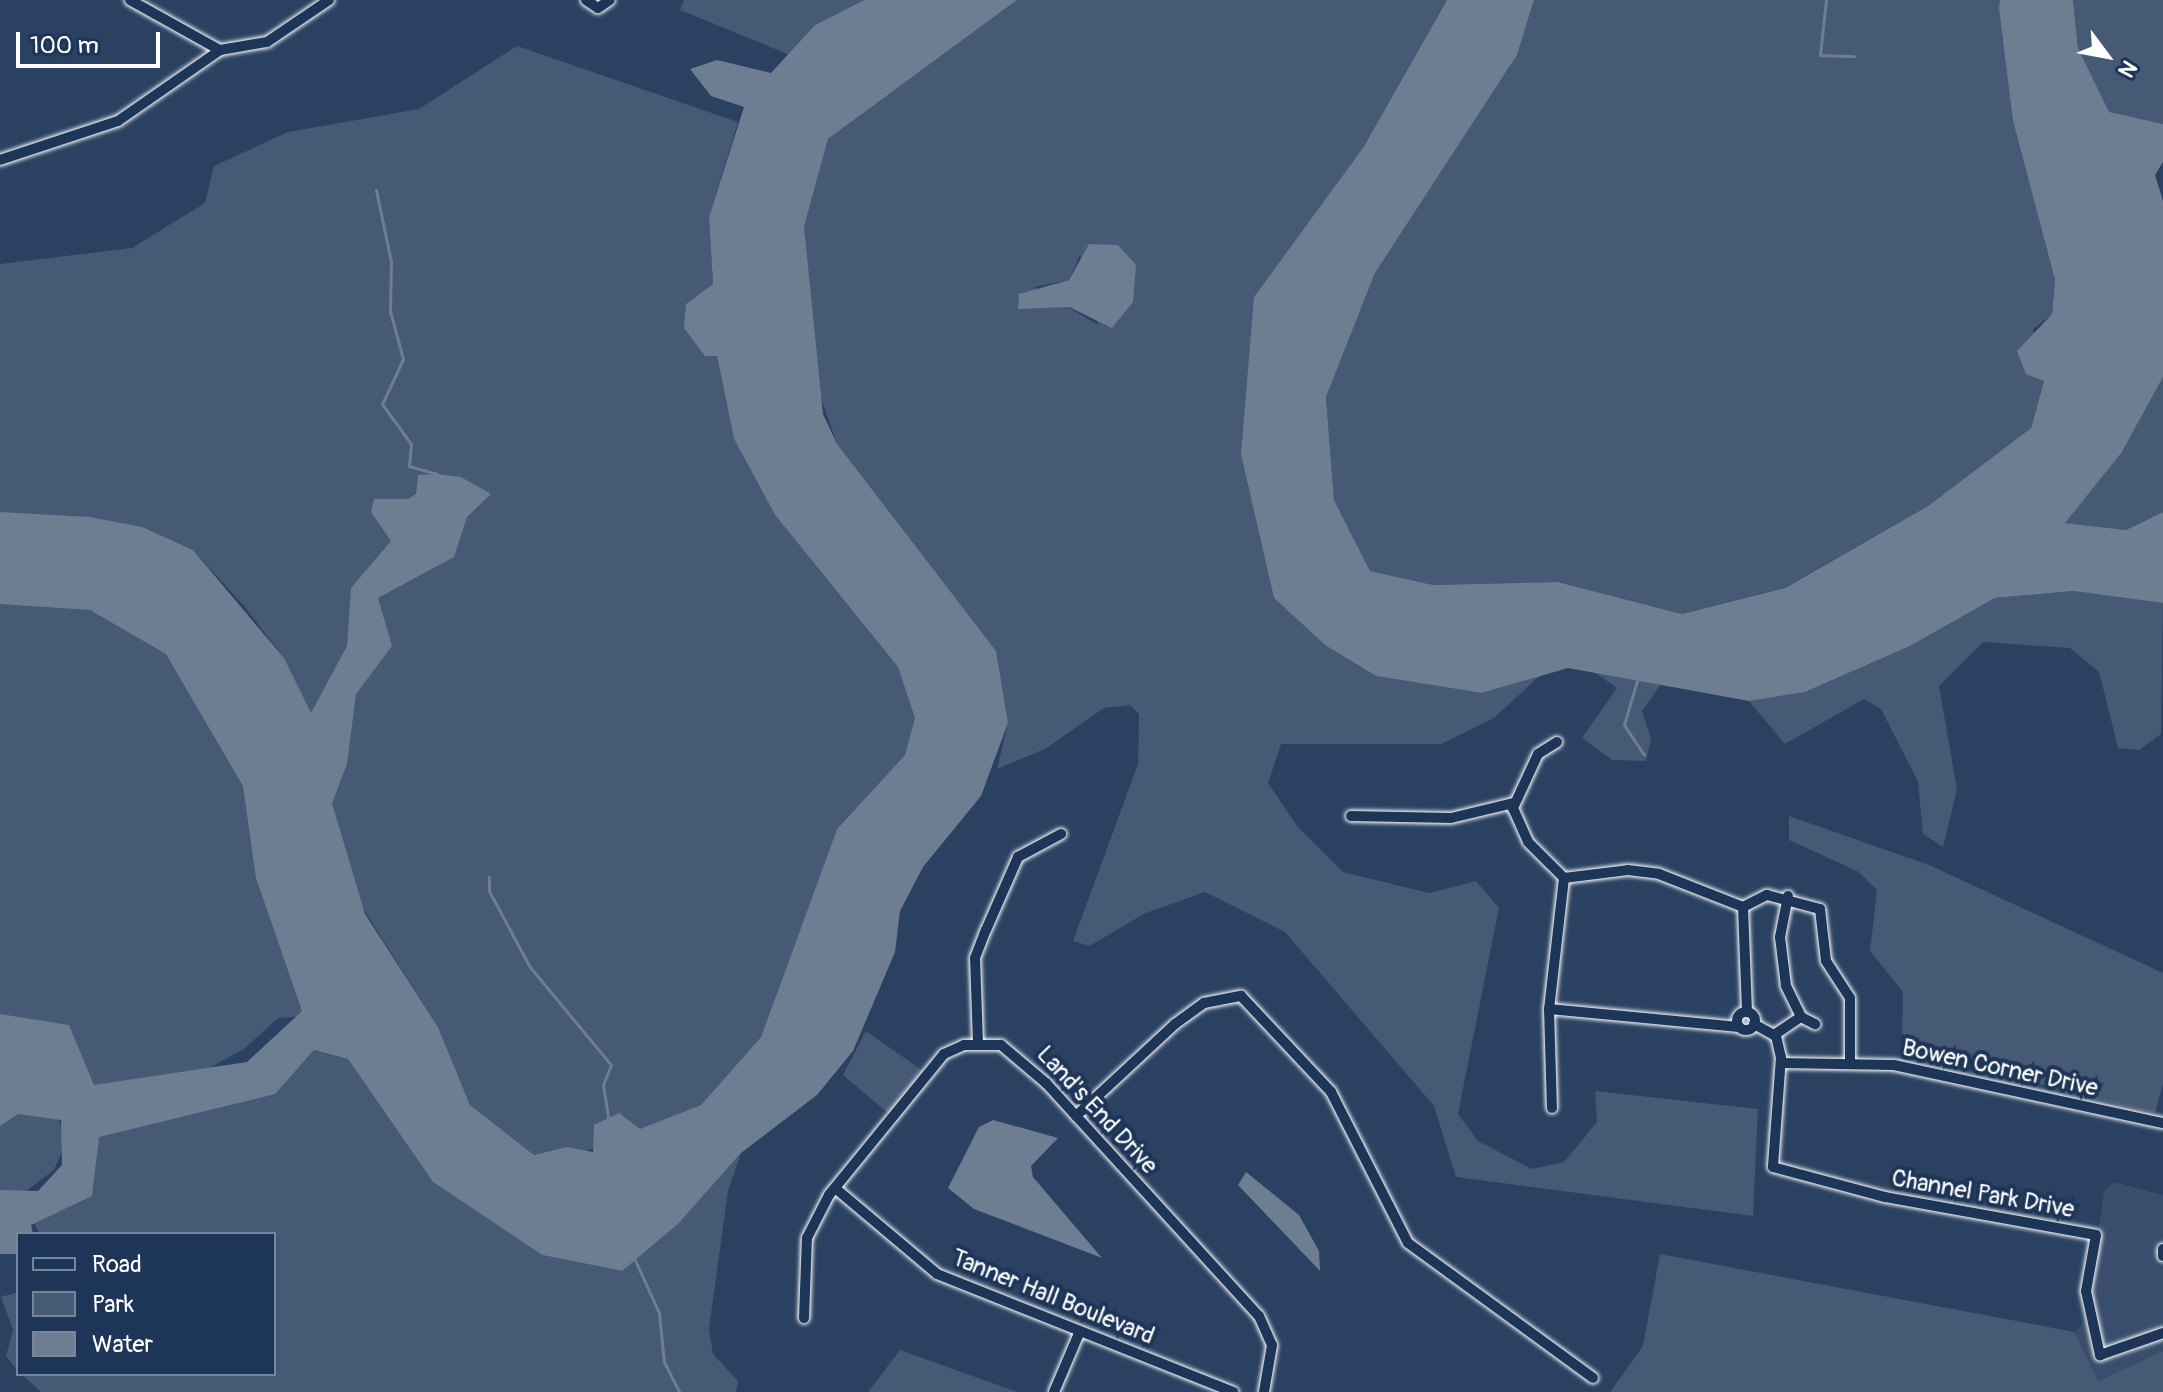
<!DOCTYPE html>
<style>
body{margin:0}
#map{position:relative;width:2163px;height:1392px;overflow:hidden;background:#2a4161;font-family:Pangolin,sans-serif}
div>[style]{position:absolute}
.built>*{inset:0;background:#394e6c}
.green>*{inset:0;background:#465975}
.water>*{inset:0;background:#6d7d92}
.stream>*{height:3px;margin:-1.5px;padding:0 1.5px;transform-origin:1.5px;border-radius:1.5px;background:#6d7d92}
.roads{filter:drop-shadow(0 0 2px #fff) drop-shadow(0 0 2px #fff)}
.street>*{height:10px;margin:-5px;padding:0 5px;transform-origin:5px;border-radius:5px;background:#1d3557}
.street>.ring{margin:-5px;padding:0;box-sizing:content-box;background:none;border:10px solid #1d3557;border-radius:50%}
span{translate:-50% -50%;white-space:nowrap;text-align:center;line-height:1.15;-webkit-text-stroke:8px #1d3557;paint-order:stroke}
.street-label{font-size:24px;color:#fff}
.legend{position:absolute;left:16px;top:1232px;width:260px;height:144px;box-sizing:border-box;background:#1d3557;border:2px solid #77869a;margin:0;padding:10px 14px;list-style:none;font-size:24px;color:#fff}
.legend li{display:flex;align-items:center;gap:16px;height:40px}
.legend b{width:40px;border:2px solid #77869a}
.north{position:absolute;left:2067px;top:16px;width:80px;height:80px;-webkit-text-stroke:6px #1d3557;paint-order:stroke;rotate:122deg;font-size:22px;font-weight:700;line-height:32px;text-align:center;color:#fff}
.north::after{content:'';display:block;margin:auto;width:28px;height:36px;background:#fff;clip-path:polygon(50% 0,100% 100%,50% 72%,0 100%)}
.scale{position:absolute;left:16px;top:32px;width:144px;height:36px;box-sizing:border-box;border:4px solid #fff;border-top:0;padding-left:10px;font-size:24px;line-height:28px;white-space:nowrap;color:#fff;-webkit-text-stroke:6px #1d3557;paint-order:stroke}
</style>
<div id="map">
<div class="built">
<i style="clip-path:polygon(2114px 1182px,2163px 1195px,2163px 1351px,2098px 1381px,2075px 1332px,2088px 1317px,2104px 1191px)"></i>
</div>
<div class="green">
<i style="clip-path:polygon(684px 0,864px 0,815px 25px,790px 55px,680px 10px)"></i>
<i style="clip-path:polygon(evenodd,1017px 0,1447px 0,1363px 148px,1274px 598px,1325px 645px,1376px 676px,1480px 693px,1545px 671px,1494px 718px,1441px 744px,1281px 744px,1268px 783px,1298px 827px,1343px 872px,1429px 893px,1476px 881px,1499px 908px,1458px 1114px,1478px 1141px,1532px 1169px,1564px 1162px,1597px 1122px,1595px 1091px,1758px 1109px,1753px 1216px,1456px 1177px,1434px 1106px,1285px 932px,1205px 892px,1146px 913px,1089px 946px,1073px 941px,1138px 764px,1139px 714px,1130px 705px,1104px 708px,1045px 749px,997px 769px,1008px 723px,837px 444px,816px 384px,807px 307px,804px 227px,828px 139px,1017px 0,1080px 255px,1098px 325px,1034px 287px,1069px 280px,1080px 255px)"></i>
<i style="clip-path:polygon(1534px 0,2000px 0,2013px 121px,2055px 280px,2052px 314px,2033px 329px,2044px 381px,2031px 428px,1928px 506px,1784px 588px,1682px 614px,1559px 582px,1433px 585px,1370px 571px,1334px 500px,1326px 397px,1375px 273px,1517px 55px)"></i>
<i style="clip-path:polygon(2073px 0,2163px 0,2163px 124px,2109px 113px,2078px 48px)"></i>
<i style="clip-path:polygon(517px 46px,738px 122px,709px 217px,713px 284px,686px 304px,717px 356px,734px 439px,775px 515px,898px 667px,916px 718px,905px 755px,837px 829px,761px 1037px,701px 1105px,579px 1154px,566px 1147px,534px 1155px,470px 1105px,438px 1027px,355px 896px,284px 658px,244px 606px,193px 550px,0 512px,0 264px,132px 248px,205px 203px,214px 166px,288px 132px,419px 109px)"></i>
<i style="clip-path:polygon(2163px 377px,2163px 512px,2126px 530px,2064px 523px,2122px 452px)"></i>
<i style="clip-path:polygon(31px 582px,207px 642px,309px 1016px,278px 1018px,244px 1049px,193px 1077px,58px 1115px,65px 1145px,54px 1170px,0 1211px,0 587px)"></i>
<i style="clip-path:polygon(2073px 591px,2163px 603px,2161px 734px,2139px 750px,2118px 748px,2099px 672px,2070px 648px,1983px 642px,1939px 686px,1957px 789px,1943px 847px,1923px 834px,1918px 782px,1881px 709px,1864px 699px,1785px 744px,1749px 701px,1805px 692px,1910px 646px,1995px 598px)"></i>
<i style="clip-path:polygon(1590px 669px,1662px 683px,1642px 711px,1651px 739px,1646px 761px,1612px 760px,1582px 738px,1617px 688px)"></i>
<i style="clip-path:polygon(1789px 816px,1929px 865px,2163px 973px,2163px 1083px,2155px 1113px,2060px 1091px,1902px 1034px,1903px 992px,1870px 951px,1877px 890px,1859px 872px,1789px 840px)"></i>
<i style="clip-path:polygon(866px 1031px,926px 1073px,895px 1119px,843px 1075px)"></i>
<i style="clip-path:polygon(314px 1050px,348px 1059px,433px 1182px,542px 1255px,621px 1271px,678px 1224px,741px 1153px,728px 1191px,709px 1329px,713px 1354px,738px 1381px,736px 1392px,41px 1392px,21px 1374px,274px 1374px,274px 1234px,40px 1234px,33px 1221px,92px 1127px,275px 1093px)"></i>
<i style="clip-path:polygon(1660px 1254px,2075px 1332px,2098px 1381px,2163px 1351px,2163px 1392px,1610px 1392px,1643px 1346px)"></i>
<i style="clip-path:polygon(18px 1292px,18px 1371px,6px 1356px,13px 1330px,1px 1297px)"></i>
<i style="clip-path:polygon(900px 1350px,1017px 1392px,868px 1392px)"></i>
</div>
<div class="water">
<i style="clip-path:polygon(864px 0,1017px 0,828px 139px,804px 227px,823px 414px,837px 444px,996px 651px,1008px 723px,981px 796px,923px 867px,900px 911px,895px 952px,853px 1051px,817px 1095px,741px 1153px,678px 1224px,622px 1271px,542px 1255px,433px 1182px,348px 1059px,314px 1050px,275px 1094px,99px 1137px,92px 1196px,31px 1225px,33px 1234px,18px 1234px,18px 1254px,0 1254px,0 1190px,38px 1191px,62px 1165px,61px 1120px,18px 1114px,0 1126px,0 1014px,69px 1025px,94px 1085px,247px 1062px,302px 1011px,256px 878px,243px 786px,166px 654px,90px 610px,0 604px,0 512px,90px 517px,142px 527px,193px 550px,284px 658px,311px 713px,347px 646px,351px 588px,391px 541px,371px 512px,374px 499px,408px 499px,416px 494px,418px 475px,437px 474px,461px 477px,491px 494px,467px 517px,454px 557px,378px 598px,392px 646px,356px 694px,347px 764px,332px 803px,365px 914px,438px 1027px,470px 1105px,534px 1155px,566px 1147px,593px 1152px,594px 1125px,619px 1113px,640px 1129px,701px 1105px,761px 1037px,837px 829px,905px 755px,915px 718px,898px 667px,775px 515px,734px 439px,717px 356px,705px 356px,684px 328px,686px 304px,713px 284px,709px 217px,744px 107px,711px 96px,690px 69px,717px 60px,771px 73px,815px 25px)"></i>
<i style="clip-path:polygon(1447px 0,1534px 0,1517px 55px,1375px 273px,1326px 397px,1334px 500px,1370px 571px,1433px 585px,1558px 582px,1682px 614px,1785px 588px,1928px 506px,2031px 428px,2044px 381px,2026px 374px,2017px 351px,2052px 314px,2055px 280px,2013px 121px,1999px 8px,2000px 0,2073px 0,2078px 48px,2109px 112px,2163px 124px,2163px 162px,2155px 175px,2163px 201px,2163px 377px,2122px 452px,2065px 523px,2126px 530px,2163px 512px,2163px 603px,2073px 591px,1995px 598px,1910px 646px,1805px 692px,1749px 701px,1568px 668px,1481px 693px,1376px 676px,1325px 645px,1274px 598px,1241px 454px,1254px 297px,1363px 148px)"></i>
<i style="clip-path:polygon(1089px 244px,1118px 245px,1136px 265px,1133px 302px,1112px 328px,1069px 307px,1018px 309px,1019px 294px,1069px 280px)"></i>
<i style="clip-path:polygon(993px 1120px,1058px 1138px,1031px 1166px,1033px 1177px,1102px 1258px,974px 1209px,948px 1188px,979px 1127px)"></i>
<i style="clip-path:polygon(1246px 1172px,1299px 1215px,1319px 1251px,1320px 1271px,1238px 1185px)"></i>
</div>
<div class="stream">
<i style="left:1826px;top:0;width:55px;rotate:96.2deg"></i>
<i style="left:1820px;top:55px;width:34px;rotate:2deg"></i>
<i style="left:376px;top:190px;width:74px;rotate:78.2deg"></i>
<i style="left:391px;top:262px;width:49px;rotate:91.2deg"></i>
<i style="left:390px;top:311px;width:50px;rotate:74.8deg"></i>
<i style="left:403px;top:359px;width:50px;rotate:115deg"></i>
<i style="left:382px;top:404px;width:49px;rotate:54.1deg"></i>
<i style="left:411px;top:444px;width:22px;rotate:95deg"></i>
<i style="left:409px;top:466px;width:29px;rotate:16deg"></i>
<i style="left:1638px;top:677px;width:50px;rotate:106.3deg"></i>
<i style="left:1624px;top:725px;width:36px;rotate:56deg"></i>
<i style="left:489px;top:877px;width:14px;rotate:90deg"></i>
<i style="left:489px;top:891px;width:86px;rotate:61.7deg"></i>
<i style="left:530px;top:967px;width:127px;rotate:50.4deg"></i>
<i style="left:611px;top:1065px;width:22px;rotate:112deg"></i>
<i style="left:603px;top:1085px;width:33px;rotate:81deg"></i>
<i style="left:635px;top:1260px;width:58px;rotate:65.6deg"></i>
<i style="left:659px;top:1313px;width:49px;rotate:84.2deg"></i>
<i style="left:664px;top:1362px;width:34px;rotate:63deg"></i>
</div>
<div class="roads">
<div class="street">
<i style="left:130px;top:0;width:103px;rotate:29.1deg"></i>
<i style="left:586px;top:0;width:14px;rotate:34deg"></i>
<i style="left:598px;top:8px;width:14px;rotate:-34deg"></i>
<i style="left:0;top:160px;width:124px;rotate:-18.3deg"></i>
<i style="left:118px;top:121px;width:124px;rotate:-34.8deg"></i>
<i style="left:220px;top:50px;width:48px;rotate:-9.7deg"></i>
<i style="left:267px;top:42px;width:75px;rotate:-34.1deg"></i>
<i style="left:1557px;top:742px;width:22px;rotate:148deg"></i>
<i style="left:1538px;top:754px;width:60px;rotate:114.8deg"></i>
<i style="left:1513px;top:808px;width:37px;rotate:66deg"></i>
<i style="left:1528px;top:842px;width:51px;rotate:45deg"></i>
<i style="left:1351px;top:816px;width:100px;rotate:1.1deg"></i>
<i style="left:1451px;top:818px;width:65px;rotate:-13.4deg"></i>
<i style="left:1564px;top:878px;width:132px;rotate:96.5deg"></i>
<i style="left:1549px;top:1009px;width:191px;rotate:5.4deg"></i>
<i style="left:1564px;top:878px;width:64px;rotate:-7.1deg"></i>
<i style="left:1628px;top:870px;width:31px;rotate:7deg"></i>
<i style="left:1659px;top:874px;width:90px;rotate:21.4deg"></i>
<i style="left:1743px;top:907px;width:105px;rotate:87.8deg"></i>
<i style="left:1788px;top:896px;width:42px;rotate:101deg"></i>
<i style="left:1780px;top:937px;width:49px;rotate:83deg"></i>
<i style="left:1786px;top:986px;width:34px;rotate:64deg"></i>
<i style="left:1801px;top:1017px;width:16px;rotate:27deg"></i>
<i style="left:1743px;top:907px;width:27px;rotate:-27deg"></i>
<i style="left:1767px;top:895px;width:55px;rotate:14.8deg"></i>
<i style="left:1820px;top:909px;width:52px;rotate:83.4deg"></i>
<i style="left:1826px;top:961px;width:44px;rotate:57deg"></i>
<i style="left:1850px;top:998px;width:66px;rotate:90deg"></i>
<i style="left:1549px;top:1009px;width:99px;rotate:88.3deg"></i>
<i class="ring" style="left:1737px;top:1012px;width:8px;height:8px"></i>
<i style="left:1754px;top:1024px;width:25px;rotate:29deg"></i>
<i style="left:1776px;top:1036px;width:22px;rotate:77deg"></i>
<i style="left:1781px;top:1057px;width:110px;rotate:94.2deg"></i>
<i style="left:1773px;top:1167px;width:116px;rotate:15deg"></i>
<i style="left:1885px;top:1197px;width:214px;rotate:10.2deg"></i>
<i style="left:2096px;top:1235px;width:57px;rotate:100.1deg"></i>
<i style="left:2086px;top:1291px;width:66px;rotate:77.7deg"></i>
<i style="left:2100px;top:1355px;width:67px;rotate:-19.2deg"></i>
<i style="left:1774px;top:1035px;width:32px;rotate:-34deg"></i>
<i style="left:978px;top:1043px;width:85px;rotate:-92deg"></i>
<i style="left:975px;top:958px;width:30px;rotate:-69deg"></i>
<i style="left:986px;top:930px;width:80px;rotate:-66.3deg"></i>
<i style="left:1018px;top:857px;width:49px;rotate:-28.1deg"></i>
<i style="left:1781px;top:1063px;width:113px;rotate:1deg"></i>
<i style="left:1894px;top:1065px;width:275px;rotate:12.2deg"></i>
<i style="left:1076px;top:1116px;width:135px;rotate:-42.9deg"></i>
<i style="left:1175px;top:1024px;width:36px;rotate:-36deg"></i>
<i style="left:1204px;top:1003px;width:38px;rotate:-11deg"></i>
<i style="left:1241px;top:996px;width:132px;rotate:46.8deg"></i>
<i style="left:1331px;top:1092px;width:169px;rotate:63deg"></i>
<i style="left:1408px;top:1243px;width:229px;rotate:36.1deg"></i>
<i style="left:835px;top:1188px;width:133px;rotate:40.1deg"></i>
<i style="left:937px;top:1274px;width:319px;rotate:21.7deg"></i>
<i style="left:2163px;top:1249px;width:7px;rotate:90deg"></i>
<i style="left:804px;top:1318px;width:80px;rotate:-87.9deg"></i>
<i style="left:807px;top:1238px;width:48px;rotate:-62.9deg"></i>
<i style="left:829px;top:1195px;width:182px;rotate:-50.8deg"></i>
<i style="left:944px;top:1054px;width:22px;rotate:-24deg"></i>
<i style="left:964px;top:1045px;width:37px"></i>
<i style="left:1001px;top:1045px;width:59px;rotate:40.2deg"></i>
<i style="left:1046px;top:1083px;width:316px;rotate:47.6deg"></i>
<i style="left:1259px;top:1316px;width:32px;rotate:66deg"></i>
<i style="left:1272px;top:1345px;width:48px;rotate:99.7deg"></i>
<i style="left:1054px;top:1392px;width:66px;rotate:-66.9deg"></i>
</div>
</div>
<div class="street-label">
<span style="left:2000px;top:1068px;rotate:12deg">Bowen Corner Drive</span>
<span style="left:1097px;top:1110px;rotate:47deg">Land's End Drive</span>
<span style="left:1983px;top:1194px;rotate:10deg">Channel Park Drive</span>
<span style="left:1053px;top:1297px;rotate:22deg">Tanner Hall Boulevard</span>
</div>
<ul class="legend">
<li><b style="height:10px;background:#1d3557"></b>Road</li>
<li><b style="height:22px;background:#465975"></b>Park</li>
<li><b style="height:22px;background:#6d7d92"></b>Water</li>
</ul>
<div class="north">N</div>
<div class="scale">100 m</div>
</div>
